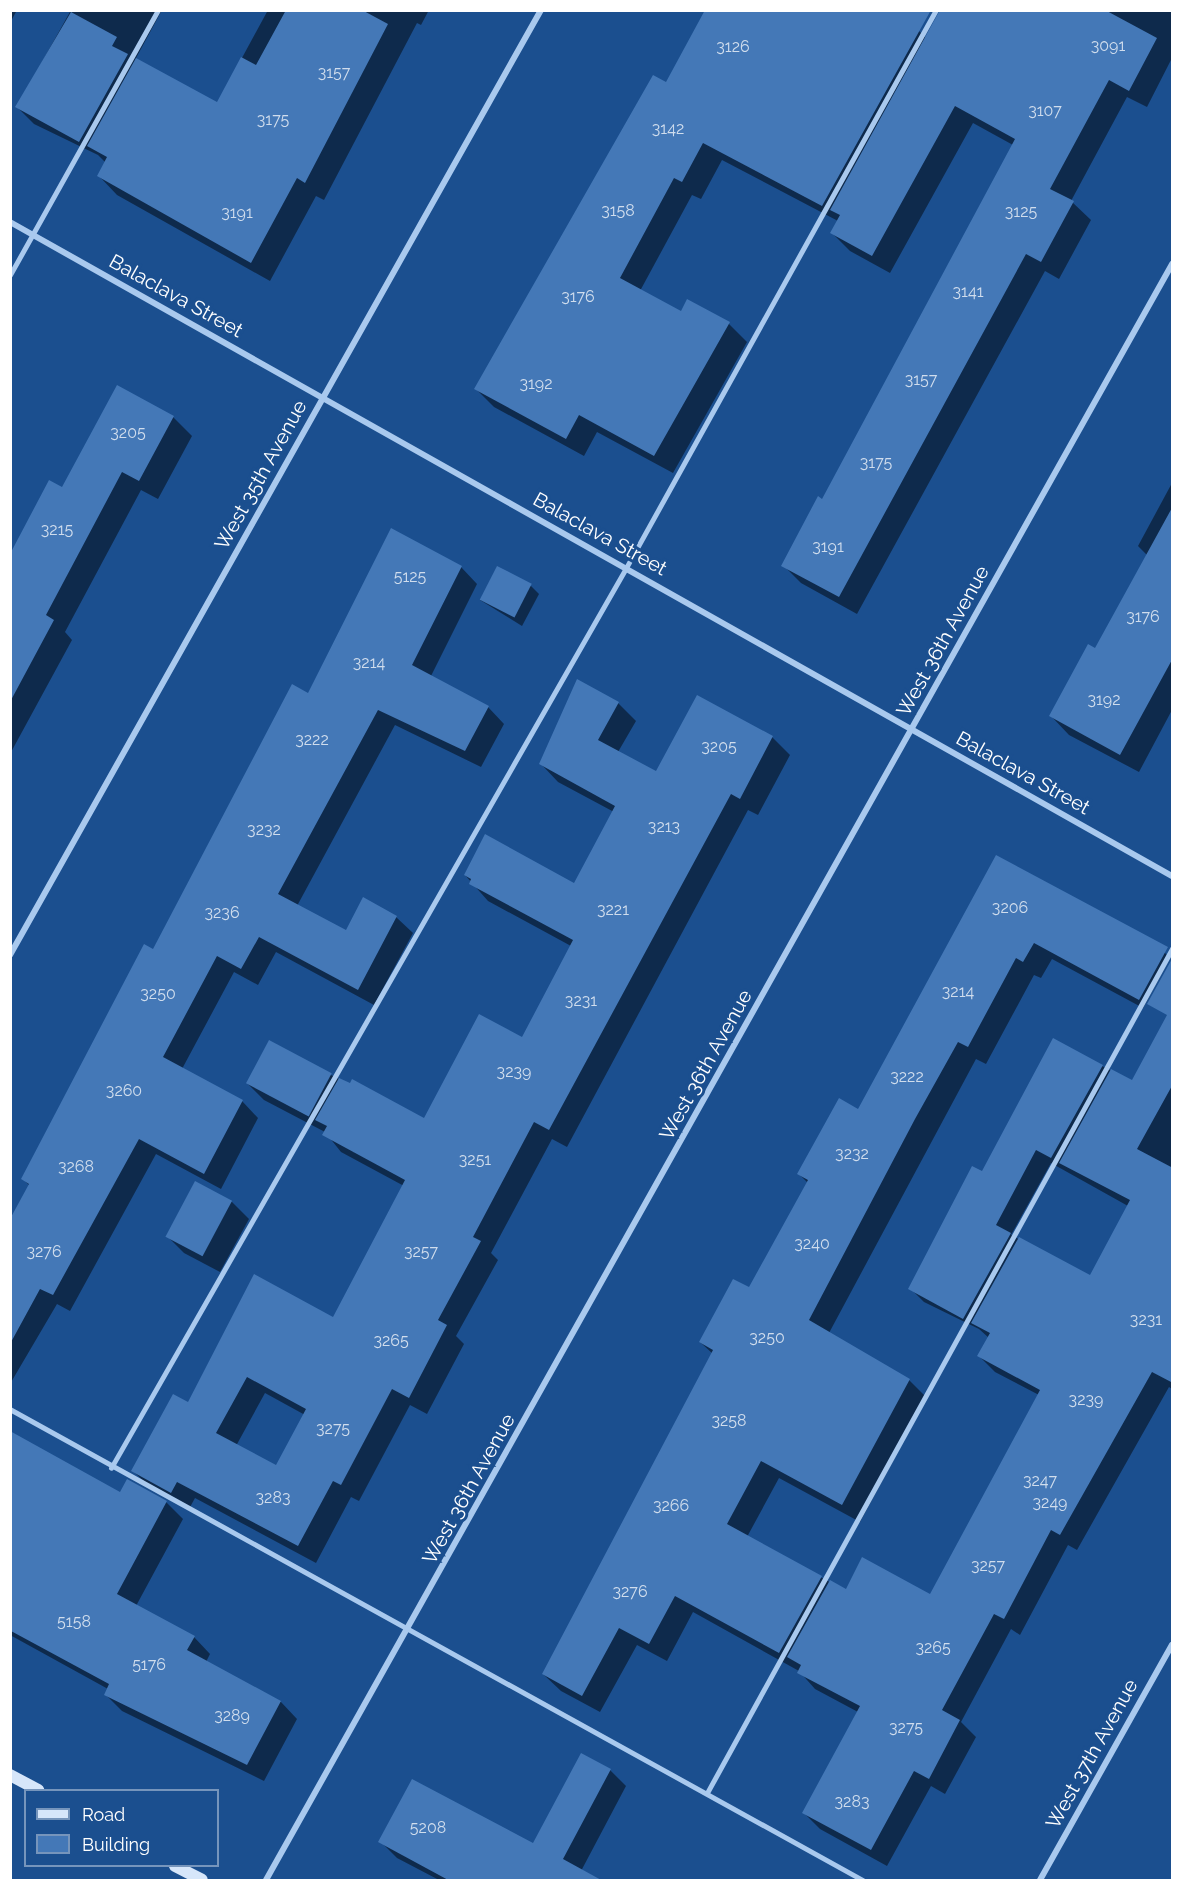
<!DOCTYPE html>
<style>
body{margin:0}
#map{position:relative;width:1183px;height:1891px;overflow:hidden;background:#1b4f8f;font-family:Raleway,sans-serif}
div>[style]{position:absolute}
.shadow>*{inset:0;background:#0007}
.building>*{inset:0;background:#4478b7;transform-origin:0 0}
.lane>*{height:4.5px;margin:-2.25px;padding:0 2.25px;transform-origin:2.25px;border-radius:2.25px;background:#a9c9ee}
.street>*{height:6px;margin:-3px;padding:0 3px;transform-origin:3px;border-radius:3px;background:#a9c9ee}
.secondary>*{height:12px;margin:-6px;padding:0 6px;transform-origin:6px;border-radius:6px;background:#d6e6fa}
span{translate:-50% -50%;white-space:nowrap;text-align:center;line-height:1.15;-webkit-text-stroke:6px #1b4f8f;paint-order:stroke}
.number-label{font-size:16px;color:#d0dded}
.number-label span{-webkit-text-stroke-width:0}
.street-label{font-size:20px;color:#fff}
.frame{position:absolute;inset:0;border:12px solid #fff;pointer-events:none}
.legend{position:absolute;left:24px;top:1789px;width:195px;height:78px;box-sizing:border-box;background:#1b4f8f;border:2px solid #7695bc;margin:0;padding:8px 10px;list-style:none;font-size:18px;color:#fff}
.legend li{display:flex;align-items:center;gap:12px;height:30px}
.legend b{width:30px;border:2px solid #7695bc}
</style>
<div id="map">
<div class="shadow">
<i style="clip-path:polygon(10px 10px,17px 10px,10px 23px)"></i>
<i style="clip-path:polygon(71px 10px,162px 10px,135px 60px,217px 104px,268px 10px,429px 10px,421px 25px,417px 23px,324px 200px,316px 196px,270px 281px,117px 195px,99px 176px,106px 163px,98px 155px,34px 124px,17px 107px)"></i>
<i style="clip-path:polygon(962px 10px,1172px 10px,1172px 58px,1147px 107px,1127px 97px,1071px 201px,1091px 220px,1059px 279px,1045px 271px,857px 614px,801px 583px,783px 565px,823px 501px,1013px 145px,973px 123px,890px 273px,850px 251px,832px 233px,838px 221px,722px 160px,701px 199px,692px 195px,640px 291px,681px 313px,688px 301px,729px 324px,747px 342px,673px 473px,597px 432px,584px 456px,494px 407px,476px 389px,666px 84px,919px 31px,927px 39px)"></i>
<i style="clip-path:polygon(173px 417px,192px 436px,158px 499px,141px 490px,65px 632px,72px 640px,10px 754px,10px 578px,62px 489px)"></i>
<i style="clip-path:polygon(1172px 483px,1172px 710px,1139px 772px,1069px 735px,1051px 716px,1096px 650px,1147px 555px,1138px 546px)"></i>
<i style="clip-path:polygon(461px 567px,477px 584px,431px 676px,488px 707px,504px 724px,481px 767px,395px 725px,297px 906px,346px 932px,396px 917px,413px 933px,374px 1005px,276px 952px,258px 985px,234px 972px,182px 1069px,242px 1101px,258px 1118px,221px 1189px,156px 1154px,70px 1311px,57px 1304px,10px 1384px,10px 1223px,30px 1186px,23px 1179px,308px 695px)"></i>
<i style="clip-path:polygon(531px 586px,539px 594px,522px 626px,480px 600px)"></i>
<i style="clip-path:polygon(evenodd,698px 697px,772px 737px,790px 755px,758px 815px,748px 810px,567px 1147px,552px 1139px,491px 1253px,498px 1260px,456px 1336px,464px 1344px,427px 1414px,410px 1405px,359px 1501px,351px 1497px,316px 1563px,195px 1498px,189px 1509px,151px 1488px,133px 1471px,189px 1404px,334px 1319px,404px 1186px,341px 1152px,325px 1132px,264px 1100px,247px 1083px,331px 1075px,424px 1120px,522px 1039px,571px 946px,488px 901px,465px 875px,575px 885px,614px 812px,558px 782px,541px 764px,618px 703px,636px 721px,618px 752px,657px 773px,698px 697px,265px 1393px,305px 1415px,276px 1467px,236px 1446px,265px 1393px)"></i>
<i style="clip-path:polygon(evenodd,997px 857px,1152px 940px,1170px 958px,1143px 1008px,1052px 959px,1041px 978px,1034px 975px,986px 1064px,976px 1059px,829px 1333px,909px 1380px,927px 1398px,860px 1522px,779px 1478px,747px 1537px,846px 1591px,931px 1596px,1039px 1395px,995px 1372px,979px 1356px,989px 1338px,979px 1329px,924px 1302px,910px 1288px,983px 1173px,1102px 1066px,1133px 1082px,1172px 1009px,1172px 1389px,1169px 1387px,1077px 1550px,1068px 1545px,1020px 1635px,1011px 1629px,961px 1722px,976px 1737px,945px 1794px,931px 1786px,887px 1866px,820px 1829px,804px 1813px,858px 1712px,815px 1689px,799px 1671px,693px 1612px,667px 1661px,637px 1645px,600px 1712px,561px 1691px,543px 1674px,713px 1354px,700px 1342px,750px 1290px,808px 1183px,799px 1174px,859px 1111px,997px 857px,1051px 1163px,1128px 1206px,1090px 1277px,1011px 1235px,1051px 1163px)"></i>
<i style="clip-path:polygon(196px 1183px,232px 1202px,249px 1219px,220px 1272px,184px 1253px,167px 1236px)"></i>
<i style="clip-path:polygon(10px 1473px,166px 1502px,183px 1519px,136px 1606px,194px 1637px,210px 1654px,206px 1662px,281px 1702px,297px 1719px,264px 1781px,122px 1711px,105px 1694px,108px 1689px,10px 1635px)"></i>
<i style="clip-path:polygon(610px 1770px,626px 1786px,580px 1873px,594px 1880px,439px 1880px,397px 1858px,380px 1841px,533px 1845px)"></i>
</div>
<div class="building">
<i style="clip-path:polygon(286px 10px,362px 10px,388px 24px,305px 183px,297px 178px,251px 263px,97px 176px,107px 157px,87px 146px,136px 58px,217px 102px,241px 57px,256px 65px)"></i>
<i style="clip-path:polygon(705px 10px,931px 10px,822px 206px,703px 143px,682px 182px,674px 178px,620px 278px,681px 311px,687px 299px,730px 322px,654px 456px,579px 415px,566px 439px,474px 389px,653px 75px,666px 82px)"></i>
<i style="clip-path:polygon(940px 10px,1105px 10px,1157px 38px,1129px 91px,1109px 80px,1050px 189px,1074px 201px,1041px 262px,1026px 254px,839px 597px,781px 566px,818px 496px,822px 499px,1015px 139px,955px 106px,872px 256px,830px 233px,840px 215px,830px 210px)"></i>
<i style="clip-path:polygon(71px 12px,117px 37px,112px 46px,128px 54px,79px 142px,15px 107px)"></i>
<i style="clip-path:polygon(117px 385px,174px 416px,139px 481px,122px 472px,46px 615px,54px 620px,10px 702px,10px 554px,49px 480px,62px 487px)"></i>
<i style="clip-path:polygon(1173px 506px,1173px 658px,1120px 755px,1049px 716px,1088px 644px,1095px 648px)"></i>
<i style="clip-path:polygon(391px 528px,462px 566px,412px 665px,489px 706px,465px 751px,378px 710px,278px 894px,346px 930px,363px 897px,397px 916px,358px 990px,259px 937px,241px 969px,217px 956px,163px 1057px,243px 1100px,204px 1174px,139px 1139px,53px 1295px,40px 1289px,10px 1344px,10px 1219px,29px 1184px,21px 1179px,144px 944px,153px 949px,292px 684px,308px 693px)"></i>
<i style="left:497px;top:566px;width:39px;height:38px;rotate:27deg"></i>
<i style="clip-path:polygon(evenodd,577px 679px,619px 702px,598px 740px,656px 771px,697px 695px,773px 736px,740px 799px,731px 794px,549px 1130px,534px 1122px,473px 1237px,481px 1241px,438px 1320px,447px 1325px,409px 1398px,392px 1389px,341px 1485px,333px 1481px,298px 1546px,177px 1482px,171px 1493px,131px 1471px,173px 1394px,188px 1402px,254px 1274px,333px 1317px,405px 1180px,322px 1135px,327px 1126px,315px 1120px,339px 1078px,350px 1083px,352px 1079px,424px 1118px,479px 1014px,522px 1037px,573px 940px,469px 884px,471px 879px,464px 875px,485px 834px,574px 883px,615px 806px,539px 764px,577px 679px,247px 1377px,306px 1409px,276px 1465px,216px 1433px,247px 1377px)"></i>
<i style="clip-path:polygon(996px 855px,1168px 947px,1139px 1000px,1034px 943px,1023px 962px,1016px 958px,968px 1047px,958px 1042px,915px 1119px,809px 1320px,910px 1379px,842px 1505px,761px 1461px,727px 1524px,822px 1576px,779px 1653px,675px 1596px,649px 1644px,619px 1628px,582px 1696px,542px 1674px,713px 1350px,699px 1342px,733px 1279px,749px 1287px,808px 1180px,797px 1174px,839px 1098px,858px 1109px)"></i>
<i style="clip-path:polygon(1173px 957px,1173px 1084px,1137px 1149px,1173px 1168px,1173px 1383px,1152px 1372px,1060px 1535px,1051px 1530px,1004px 1619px,994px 1614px,942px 1710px,960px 1720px,929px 1779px,914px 1771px,871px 1850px,802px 1813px,860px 1706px,797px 1673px,801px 1665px,787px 1657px,830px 1580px,846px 1589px,862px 1557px,930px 1594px,1040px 1390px,977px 1356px,990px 1333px,971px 1323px,1019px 1237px,1090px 1275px,1130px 1200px,1059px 1163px,1111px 1069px,1132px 1080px,1167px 1015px,1147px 1004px)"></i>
<i style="clip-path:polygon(1053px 1038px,1103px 1065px,1051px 1158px,1036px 1150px,996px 1225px,1011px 1233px,963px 1319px,908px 1289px,972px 1166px,982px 1171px)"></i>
<i style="left:269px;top:1040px;width:71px;height:49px;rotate:28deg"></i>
<i style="left:195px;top:1181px;width:42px;height:63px;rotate:28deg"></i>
<i style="clip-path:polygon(10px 1431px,120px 1492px,127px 1479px,167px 1501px,117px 1594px,195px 1636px,187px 1650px,281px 1701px,247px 1765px,104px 1695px,109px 1684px,11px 1631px)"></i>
<i style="clip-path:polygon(581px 1753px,611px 1769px,563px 1859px,603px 1881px,450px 1881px,378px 1842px,412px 1779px,533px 1843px)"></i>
</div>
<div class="lane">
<i style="left:10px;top:275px;width:304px;rotate:-60.8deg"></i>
<i style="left:10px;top:1409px;width:974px;rotate:28.91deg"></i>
<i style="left:111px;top:1468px;width:1037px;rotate:-60.22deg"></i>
<i style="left:626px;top:568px;width:638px;rotate:-60.95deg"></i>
<i style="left:707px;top:1793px;width:964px;rotate:-61.15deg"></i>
</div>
<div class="street">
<i style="left:10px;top:222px;width:1333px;rotate:29.37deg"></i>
<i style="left:10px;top:955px;width:1084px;rotate:-60.67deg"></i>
<i style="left:266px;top:1880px;width:1853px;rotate:-60.72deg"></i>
<i style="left:1040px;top:1880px;width:270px;rotate:-60.7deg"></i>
</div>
<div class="secondary">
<i style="left:10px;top:1775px;width:32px;rotate:28deg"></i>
<i style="left:175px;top:1866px;width:30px;rotate:27deg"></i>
</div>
<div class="number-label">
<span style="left:1108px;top:46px">3091</span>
<span style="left:733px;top:47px">3126</span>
<span style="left:334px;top:73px">3157</span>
<span style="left:1045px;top:111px">3107</span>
<span style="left:273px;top:120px">3175</span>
<span style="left:668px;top:129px">3142</span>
<span style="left:618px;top:211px">3158</span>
<span style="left:1021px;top:212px">3125</span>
<span style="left:237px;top:213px">3191</span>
<span style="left:968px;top:292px">3141</span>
<span style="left:578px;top:297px">3176</span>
<span style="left:921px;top:380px">3157</span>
<span style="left:536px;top:384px">3192</span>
<span style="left:128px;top:433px">3205</span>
<span style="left:876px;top:463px">3175</span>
<span style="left:57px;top:530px">3215</span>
<span style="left:828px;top:547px">3191</span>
<span style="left:410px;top:577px">5125</span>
<span style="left:1143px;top:617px">3176</span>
<span style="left:369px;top:663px">3214</span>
<span style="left:1104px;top:700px">3192</span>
<span style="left:312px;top:740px">3222</span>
<span style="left:719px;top:747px">3205</span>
<span style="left:664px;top:827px">3213</span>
<span style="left:264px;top:830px">3232</span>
<span style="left:1010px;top:908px">3206</span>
<span style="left:613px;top:910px">3221</span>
<span style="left:222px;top:913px">3236</span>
<span style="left:958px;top:992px">3214</span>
<span style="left:158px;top:994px">3250</span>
<span style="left:581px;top:1001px">3231</span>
<span style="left:514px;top:1072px">3239</span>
<span style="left:907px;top:1077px">3222</span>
<span style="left:124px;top:1091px">3260</span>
<span style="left:852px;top:1154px">3232</span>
<span style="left:475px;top:1160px">3251</span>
<span style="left:76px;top:1167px">3268</span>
<span style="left:812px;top:1244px">3240</span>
<span style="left:44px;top:1252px">3276</span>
<span style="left:421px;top:1252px">3257</span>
<span style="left:1146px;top:1320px">3231</span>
<span style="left:767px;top:1338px">3250</span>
<span style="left:391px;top:1341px">3265</span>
<span style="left:1086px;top:1400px">3239</span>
<span style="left:729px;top:1421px">3258</span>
<span style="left:333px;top:1429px">3275</span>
<span style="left:1040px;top:1481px">3247</span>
<span style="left:273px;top:1498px">3283</span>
<span style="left:1050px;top:1503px">3249</span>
<span style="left:671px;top:1506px">3266</span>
<span style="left:988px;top:1566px">3257</span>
<span style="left:630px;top:1592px">3276</span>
<span style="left:74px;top:1622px">5158</span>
<span style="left:933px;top:1648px">3265</span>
<span style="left:149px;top:1665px">5176</span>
<span style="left:232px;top:1716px">3289</span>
<span style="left:906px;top:1728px">3275</span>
<span style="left:852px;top:1802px">3283</span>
<span style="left:428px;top:1828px">5208</span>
</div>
<div class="street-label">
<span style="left:176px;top:296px;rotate:29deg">Balaclava Street</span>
<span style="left:261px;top:475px;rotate:-61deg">West 35th Avenue</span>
<span style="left:600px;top:534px;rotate:29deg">Balaclava Street</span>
<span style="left:943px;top:641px;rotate:-61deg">West 36th Avenue</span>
<span style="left:1023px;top:773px;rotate:29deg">Balaclava Street</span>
<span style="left:706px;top:1065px;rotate:-61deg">West 36th Avenue</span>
<span style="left:469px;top:1489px;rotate:-61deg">West 36th Avenue</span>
<span style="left:1092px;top:1754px;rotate:-61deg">West 37th Avenue</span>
</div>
<div class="frame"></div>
<ul class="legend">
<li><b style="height:8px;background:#d6e6fa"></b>Road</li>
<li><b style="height:16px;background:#4478b7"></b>Building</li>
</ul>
</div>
